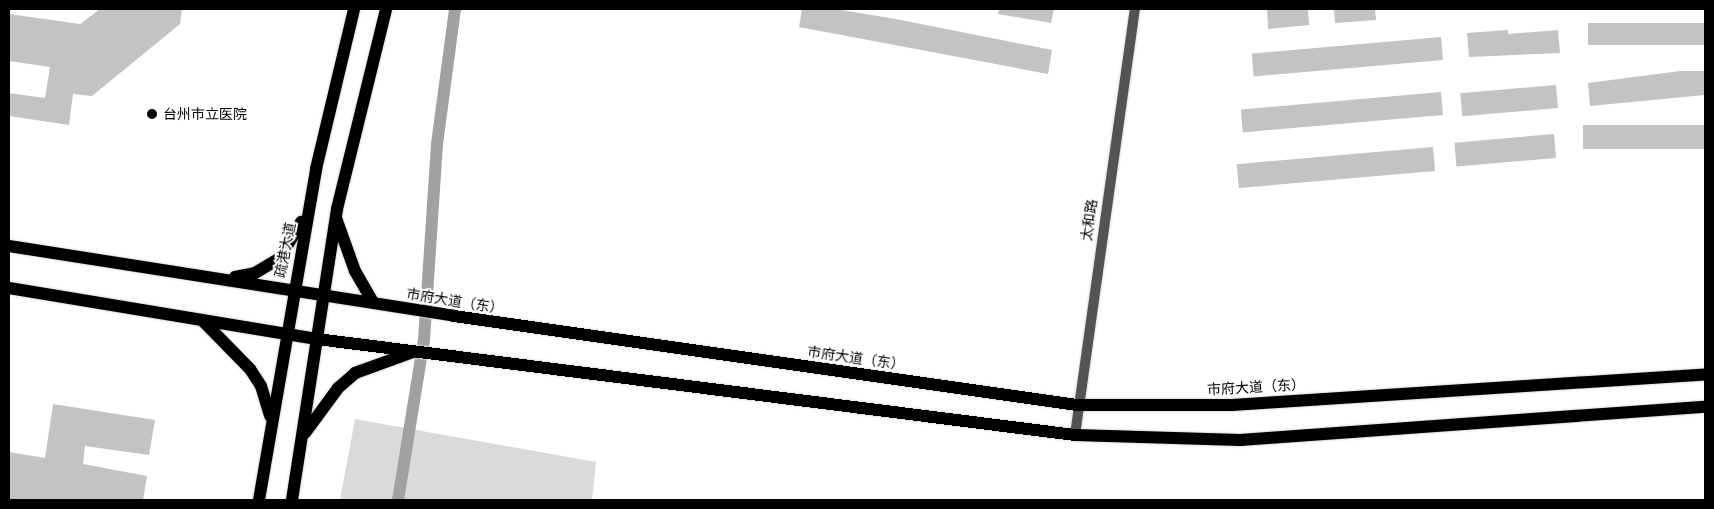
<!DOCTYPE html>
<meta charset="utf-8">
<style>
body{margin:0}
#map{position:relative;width:1714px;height:509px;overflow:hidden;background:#fff;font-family:Manrope,"Noto Sans SC",sans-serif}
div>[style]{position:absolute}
.green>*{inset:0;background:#dadada}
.canal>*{height:12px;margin:-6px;padding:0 6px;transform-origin:6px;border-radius:6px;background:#a1a1a1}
.building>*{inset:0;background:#c3c3c3;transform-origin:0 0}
.roads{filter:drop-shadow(0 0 1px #dbdbdb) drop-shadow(0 0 1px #dbdbdb)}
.tertiary>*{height:10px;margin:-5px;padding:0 5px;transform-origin:5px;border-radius:5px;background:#535353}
.primary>*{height:12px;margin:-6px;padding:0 6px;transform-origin:6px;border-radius:6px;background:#000}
.dots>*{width:14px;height:14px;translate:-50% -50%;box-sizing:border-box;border:2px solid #fff;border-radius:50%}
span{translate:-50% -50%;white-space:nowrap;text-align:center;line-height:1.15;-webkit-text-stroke:4px #fff;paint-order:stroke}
.poi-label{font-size:14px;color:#000}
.left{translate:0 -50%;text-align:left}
.street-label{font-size:14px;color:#000}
.frame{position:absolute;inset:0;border:10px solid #000;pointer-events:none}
</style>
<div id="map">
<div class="green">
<i style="clip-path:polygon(355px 419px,596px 462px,592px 500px,340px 500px)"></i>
</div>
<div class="canal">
<i style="left:398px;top:500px;width:162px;rotate:-80.8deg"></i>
<i style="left:424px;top:340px;width:196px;rotate:-86.2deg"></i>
<i style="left:437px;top:144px;width:136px;rotate:-82.4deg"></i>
</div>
<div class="building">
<i style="clip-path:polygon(100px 9px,182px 9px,180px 24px,92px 96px,73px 94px,69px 125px,9px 116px,9px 93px,45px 98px,50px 67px,9px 61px,9px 14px,80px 24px)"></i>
<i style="clip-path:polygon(802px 9px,835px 9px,896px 19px,1052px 50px,1048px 74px,799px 27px)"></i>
<i style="clip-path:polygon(999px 9px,1054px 9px,1051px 23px,998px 14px)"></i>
<i style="clip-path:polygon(1267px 9px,1308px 9px,1309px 25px,1268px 29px)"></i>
<i style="clip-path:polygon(1334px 9px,1375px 9px,1376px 20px,1335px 23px)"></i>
<i style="left:1705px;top:23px;width:22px;height:117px;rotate:90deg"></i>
<i style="clip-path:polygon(1508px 30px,1508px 34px,1558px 30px,1560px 53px,1469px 57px,1467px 33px)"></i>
<i style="left:1441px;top:37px;width:23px;height:190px;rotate:85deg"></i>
<i style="clip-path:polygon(1680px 71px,1705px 71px,1705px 95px,1590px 106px,1588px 83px)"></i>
<i style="left:1556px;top:85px;width:23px;height:96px;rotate:85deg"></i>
<i style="left:1441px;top:92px;width:23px;height:201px;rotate:85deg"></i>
<i style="left:1705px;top:125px;width:24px;height:122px;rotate:90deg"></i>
<i style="left:1554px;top:134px;width:24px;height:100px;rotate:85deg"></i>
<i style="left:1433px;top:147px;width:24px;height:197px;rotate:85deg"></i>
<i style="clip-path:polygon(53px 404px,155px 420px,149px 455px,85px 446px,83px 464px,147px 476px,143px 500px,9px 500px,9px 452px,45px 458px)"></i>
</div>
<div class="roads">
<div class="tertiary">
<i style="left:1075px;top:435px;width:430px;rotate:-82deg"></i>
</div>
<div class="primary">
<i style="left:336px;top:218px;width:56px;rotate:70.3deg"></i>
<i style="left:355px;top:271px;width:36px;rotate:60deg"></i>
<i style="left:9px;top:246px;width:450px;rotate:8.9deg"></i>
<i style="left:454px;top:316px;width:629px;rotate:8.13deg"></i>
<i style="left:1077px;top:405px;width:155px"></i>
<i style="left:1232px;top:405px;width:474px;rotate:-3.7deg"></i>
<i style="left:235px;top:277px;width:20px;rotate:-11deg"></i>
<i style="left:255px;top:273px;width:29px;rotate:-31deg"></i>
<i style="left:280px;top:258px;width:42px;rotate:-59.7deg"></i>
<i style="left:9px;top:288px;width:312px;rotate:9.4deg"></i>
<i style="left:317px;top:339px;width:764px;rotate:7.22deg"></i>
<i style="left:1075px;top:435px;width:165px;rotate:1.7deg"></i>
<i style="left:1240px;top:440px;width:466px;rotate:-4.1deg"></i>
<i style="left:202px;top:320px;width:69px;rotate:45.6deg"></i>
<i style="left:250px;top:369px;width:20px;rotate:57deg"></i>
<i style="left:261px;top:386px;width:31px;rotate:73deg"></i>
<i style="left:305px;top:433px;width:56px;rotate:-53.7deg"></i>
<i style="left:338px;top:388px;width:23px;rotate:-41deg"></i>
<i style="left:355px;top:373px;width:62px;rotate:-19.9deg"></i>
<i style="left:259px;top:500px;width:336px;rotate:-80.2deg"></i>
<i style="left:316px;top:169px;width:164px;rotate:-76.6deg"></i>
<i style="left:292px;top:500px;width:294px;rotate:-81.2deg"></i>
<i style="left:337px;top:209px;width:206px;rotate:-76.2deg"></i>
</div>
</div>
<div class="dots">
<i style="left:152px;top:114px;background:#000"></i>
</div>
<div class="poi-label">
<span class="left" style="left:163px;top:114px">台州市立医院</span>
</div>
<div class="street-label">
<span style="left:1089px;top:220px;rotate:-82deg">太和路</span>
<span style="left:285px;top:250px;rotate:-79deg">疏港大道</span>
<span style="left:455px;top:301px;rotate:9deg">市府大道（东）</span>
<span style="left:856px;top:358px;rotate:8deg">市府大道（东）</span>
<span style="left:1256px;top:387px;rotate:-3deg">市府大道（东）</span>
</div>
<div class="frame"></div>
</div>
